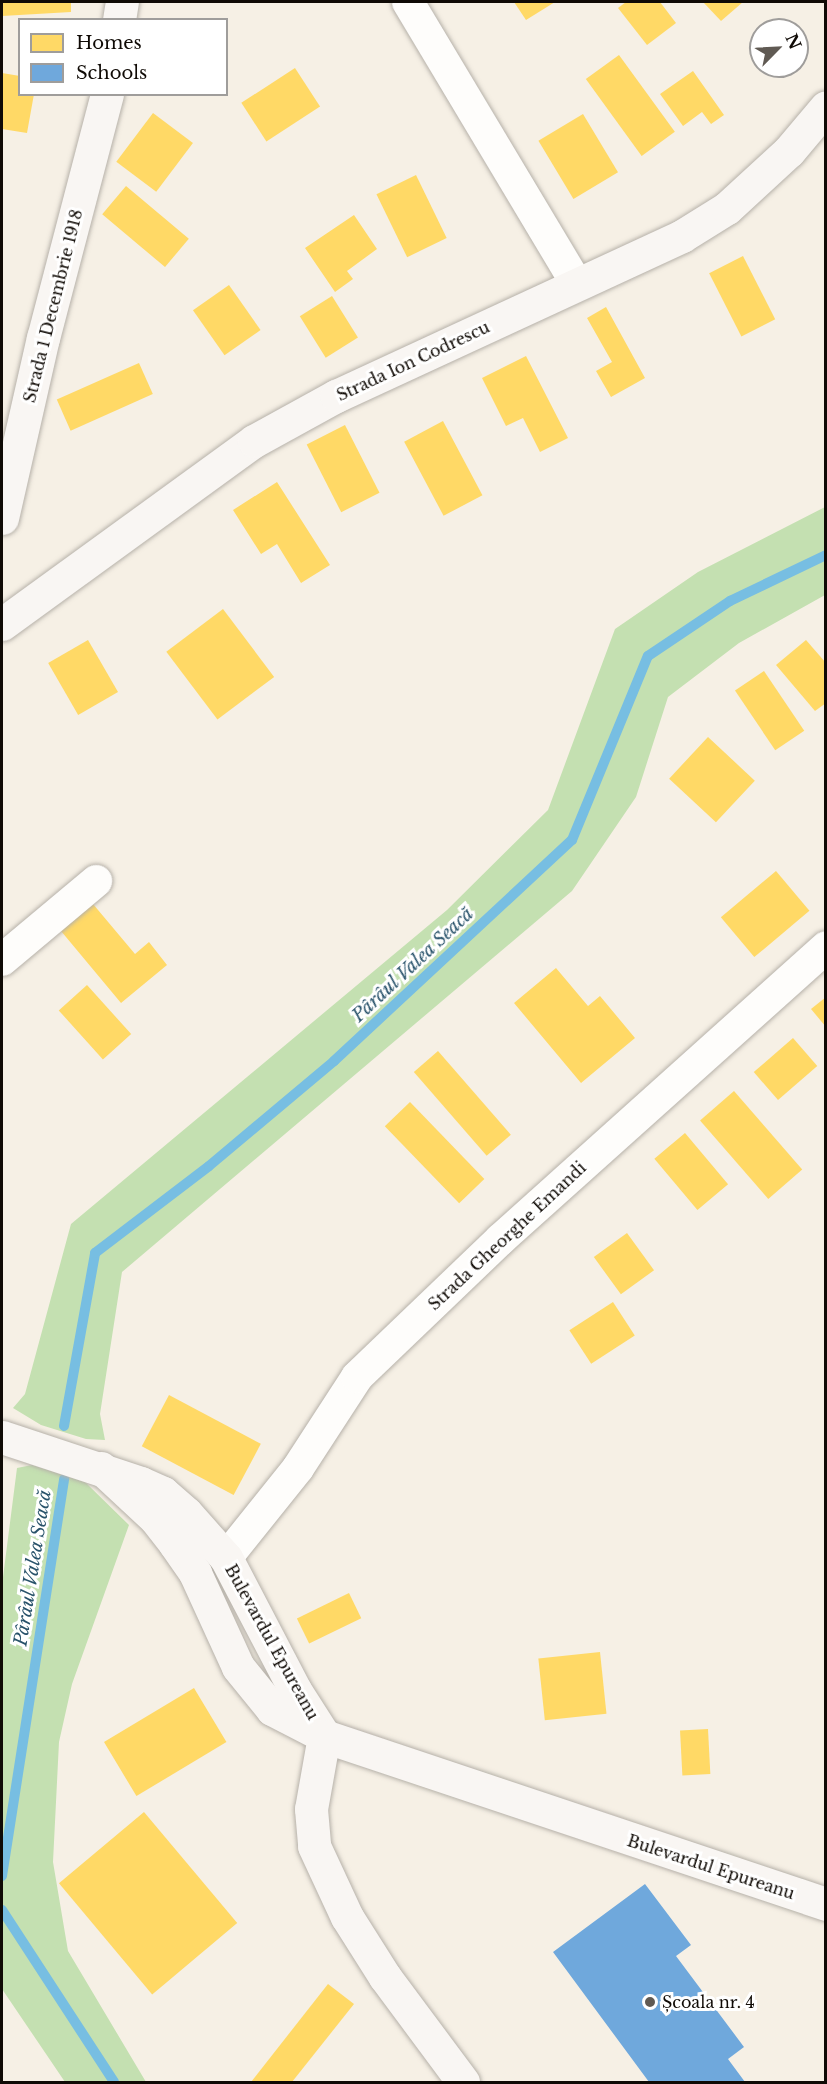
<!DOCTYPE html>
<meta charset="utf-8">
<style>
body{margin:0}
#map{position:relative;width:827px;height:2084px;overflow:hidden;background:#f6f0e5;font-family:"Libre Baskerville",serif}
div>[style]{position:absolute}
.green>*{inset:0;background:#c4e0b1}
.homes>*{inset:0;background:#ffd966;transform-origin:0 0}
.schools>*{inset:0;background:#6fa8dc}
.stream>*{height:10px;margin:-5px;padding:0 5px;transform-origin:5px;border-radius:5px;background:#77bee2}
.roads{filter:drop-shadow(0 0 2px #b6b1a9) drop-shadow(0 0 2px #b6b1a9)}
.street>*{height:32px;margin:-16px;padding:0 16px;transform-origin:16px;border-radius:16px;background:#fefdfb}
.secondary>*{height:33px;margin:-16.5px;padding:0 16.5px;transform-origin:16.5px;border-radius:16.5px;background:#f9f6f3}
.dots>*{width:16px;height:16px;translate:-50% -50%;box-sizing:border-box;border:3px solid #fff;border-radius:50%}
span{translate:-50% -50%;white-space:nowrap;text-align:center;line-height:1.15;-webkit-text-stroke:6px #fff;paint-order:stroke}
.street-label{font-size:16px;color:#0f0a05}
.poi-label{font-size:16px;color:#0f0a05}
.left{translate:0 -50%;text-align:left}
.water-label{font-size:18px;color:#28526a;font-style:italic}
.frame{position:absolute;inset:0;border:3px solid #0f0a05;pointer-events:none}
.legend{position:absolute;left:18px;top:18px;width:210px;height:78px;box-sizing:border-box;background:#fff;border:2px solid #9f9d9b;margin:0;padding:8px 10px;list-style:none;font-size:18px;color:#0f0a05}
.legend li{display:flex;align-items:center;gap:12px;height:30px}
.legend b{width:30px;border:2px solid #9f9d9b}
.north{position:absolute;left:749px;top:18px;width:60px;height:60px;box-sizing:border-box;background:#fff;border:2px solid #9f9d9b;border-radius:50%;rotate:66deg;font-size:16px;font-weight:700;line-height:24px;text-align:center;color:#0f0a05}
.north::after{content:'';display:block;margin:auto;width:21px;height:27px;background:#605a53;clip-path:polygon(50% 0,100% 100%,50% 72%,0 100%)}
</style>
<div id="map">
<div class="green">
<i style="clip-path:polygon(825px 507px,825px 595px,739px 643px,668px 697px,636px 797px,572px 891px,122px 1272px,100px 1414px,105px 1440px,86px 1439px,41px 1425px,13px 1408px,25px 1394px,71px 1224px,447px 910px,548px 810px,615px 629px,698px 572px)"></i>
<i style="clip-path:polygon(32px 1465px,85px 1482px,129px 1525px,72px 1684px,59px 1742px,53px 1862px,68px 1951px,146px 2082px,65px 2082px,2px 1989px,2px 1585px,17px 1468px)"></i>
</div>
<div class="homes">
<i style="clip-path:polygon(2px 2px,71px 2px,71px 12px,2px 16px)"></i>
<i style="clip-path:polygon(514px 2px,555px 2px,526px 20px)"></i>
<i style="clip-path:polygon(626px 2px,660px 2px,676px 23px,647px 45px,618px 8px)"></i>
<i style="clip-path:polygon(703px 2px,743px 2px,721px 21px)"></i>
<i style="left:619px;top:55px;width:95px;height:41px;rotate:54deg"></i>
<i style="left:295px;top:68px;width:46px;height:64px;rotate:57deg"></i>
<i style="clip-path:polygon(693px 71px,724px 115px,711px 124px,702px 112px,683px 126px,660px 94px)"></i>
<i style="clip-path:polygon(2px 73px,20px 76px,20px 94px,34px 94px,27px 133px,2px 129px)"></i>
<i style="left:153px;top:113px;width:50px;height:61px;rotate:37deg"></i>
<i style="left:583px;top:114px;width:68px;height:52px;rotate:59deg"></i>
<i style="left:416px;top:175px;width:70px;height:44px;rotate:64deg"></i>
<i style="left:126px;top:186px;width:82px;height:37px;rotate:40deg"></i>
<i style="clip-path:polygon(354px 215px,377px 249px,347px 271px,353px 279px,335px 292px,305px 248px)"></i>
<i style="left:743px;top:256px;width:71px;height:38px;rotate:63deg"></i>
<i style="left:229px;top:285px;width:55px;height:44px;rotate:55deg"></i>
<i style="left:332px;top:296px;width:49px;height:38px;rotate:58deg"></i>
<i style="clip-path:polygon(606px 307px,645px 378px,611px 397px,596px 371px,612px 362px,587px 318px)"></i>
<i style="clip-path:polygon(526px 356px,568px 438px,540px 452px,523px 418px,506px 426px,482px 378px)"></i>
<i style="left:139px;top:363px;width:34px;height:90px;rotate:66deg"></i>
<i style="left:443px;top:421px;width:84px;height:44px;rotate:62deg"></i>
<i style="left:345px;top:425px;width:76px;height:43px;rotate:63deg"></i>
<i style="clip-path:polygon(277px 482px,330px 565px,301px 583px,277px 544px,261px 554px,233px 510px)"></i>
<i style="left:223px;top:609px;width:85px;height:71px;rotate:53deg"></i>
<i style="left:88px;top:640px;width:60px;height:46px;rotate:60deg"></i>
<i style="clip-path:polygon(806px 640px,826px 663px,826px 703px,815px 711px,776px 665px)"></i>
<i style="left:764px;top:671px;width:72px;height:35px;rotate:56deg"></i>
<i style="left:708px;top:737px;width:64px;height:57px;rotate:43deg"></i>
<i style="left:776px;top:871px;width:52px;height:72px;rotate:50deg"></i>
<i style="clip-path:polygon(93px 904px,135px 954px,149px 942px,167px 965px,121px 1003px,61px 931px)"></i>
<i style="clip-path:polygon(556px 968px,588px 1006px,600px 996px,635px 1038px,581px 1083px,514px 1003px)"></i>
<i style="left:87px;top:985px;width:66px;height:38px;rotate:48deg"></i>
<i style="clip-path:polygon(826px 997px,826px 1027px,811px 1009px)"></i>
<i style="left:793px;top:1038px;width:37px;height:52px;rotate:49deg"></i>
<i style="left:438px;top:1051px;width:111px;height:32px;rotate:49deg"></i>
<i style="left:734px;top:1091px;width:104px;height:45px;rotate:49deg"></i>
<i style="left:410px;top:1102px;width:107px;height:35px;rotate:46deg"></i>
<i style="left:685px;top:1133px;width:67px;height:40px;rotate:50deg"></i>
<i style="left:627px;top:1233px;width:46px;height:41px;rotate:54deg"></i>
<i style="left:613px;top:1302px;width:40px;height:52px;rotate:57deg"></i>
<i style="left:169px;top:1395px;width:104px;height:58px;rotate:28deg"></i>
<i style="left:349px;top:1593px;width:28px;height:58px;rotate:64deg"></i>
<i style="left:600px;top:1652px;width:62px;height:62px;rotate:84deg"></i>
<i style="left:194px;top:1688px;width:63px;height:105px;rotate:59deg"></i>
<i style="left:708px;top:1729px;width:45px;height:28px;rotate:87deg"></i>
<i style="left:144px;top:1812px;width:145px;height:111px;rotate:50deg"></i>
<i style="clip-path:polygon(328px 1984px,354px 2004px,292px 2082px,251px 2082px)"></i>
</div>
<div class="schools">
<i style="clip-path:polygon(645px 1884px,691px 1945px,676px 1956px,744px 2047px,728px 2059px,745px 2082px,649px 2082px,553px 1952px)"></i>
</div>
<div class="stream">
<i style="left:64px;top:1426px;width:176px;rotate:-79.8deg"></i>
<i style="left:95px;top:1253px;width:143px;rotate:-37.3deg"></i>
<i style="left:209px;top:1166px;width:163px;rotate:-40deg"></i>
<i style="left:334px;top:1061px;width:325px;rotate:-42.9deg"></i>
<i style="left:572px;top:840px;width:199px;rotate:-67.6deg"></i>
<i style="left:648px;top:656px;width:99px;rotate:-33.9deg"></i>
<i style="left:730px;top:601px;width:106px;rotate:-25.6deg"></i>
<i style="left:2px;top:1876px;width:402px;rotate:-81.1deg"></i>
<i style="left:2px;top:1910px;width:205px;rotate:56.9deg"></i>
</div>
<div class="roads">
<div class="street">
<i style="left:408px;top:2px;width:329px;rotate:59.1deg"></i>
<i style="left:2px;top:960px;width:123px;rotate:-40deg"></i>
<i style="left:226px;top:1558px;width:115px;rotate:-51.3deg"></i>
<i style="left:298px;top:1468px;width:108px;rotate:-57deg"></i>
<i style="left:357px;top:1377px;width:199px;rotate:-43.8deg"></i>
<i style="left:501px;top:1239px;width:437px;rotate:-41.9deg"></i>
</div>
<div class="secondary">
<i style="left:119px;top:20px;width:18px;rotate:-81deg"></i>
<i style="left:2px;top:518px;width:185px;rotate:-77.2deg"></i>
<i style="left:43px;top:338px;width:252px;rotate:-75.3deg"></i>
<i style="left:2px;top:624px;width:311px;rotate:-36deg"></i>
<i style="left:254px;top:441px;width:94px;rotate:-28.8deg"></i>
<i style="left:336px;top:396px;width:381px;rotate:-24.8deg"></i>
<i style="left:682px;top:236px;width:53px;rotate:-31.9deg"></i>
<i style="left:727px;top:208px;width:84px;rotate:-42.6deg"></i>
<i style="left:789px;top:151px;width:57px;rotate:-49.9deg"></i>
<i style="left:2px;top:1437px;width:146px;rotate:18.3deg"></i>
<i style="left:141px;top:1483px;width:24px;rotate:24deg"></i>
<i style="left:163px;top:1493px;width:30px;rotate:41deg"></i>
<i style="left:186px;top:1513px;width:60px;rotate:48.4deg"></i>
<i style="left:226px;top:1558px;width:149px;rotate:62.4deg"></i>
<i style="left:295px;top:1690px;width:52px;rotate:57.5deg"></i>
<i style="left:101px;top:1468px;width:74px;rotate:42.8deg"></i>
<i style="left:155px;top:1518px;width:33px;rotate:52deg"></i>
<i style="left:175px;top:1544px;width:35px;rotate:55deg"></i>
<i style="left:195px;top:1573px;width:103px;rotate:65.4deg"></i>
<i style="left:238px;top:1667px;width:54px;rotate:51deg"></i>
<i style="left:272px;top:1709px;width:59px;rotate:27.4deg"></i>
<i style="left:324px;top:1736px;width:529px;rotate:18.5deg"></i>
<i style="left:324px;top:1736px;width:74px;rotate:100.1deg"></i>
<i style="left:311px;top:1809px;width:37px;rotate:85deg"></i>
<i style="left:314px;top:1846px;width:78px;rotate:65.1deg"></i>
<i style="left:347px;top:1917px;width:71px;rotate:57.7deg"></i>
<i style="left:385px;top:1977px;width:131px;rotate:53.4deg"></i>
</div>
</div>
<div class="dots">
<i style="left:650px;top:2002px;background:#605a53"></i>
</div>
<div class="street-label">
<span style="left:53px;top:306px;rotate:-76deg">Strada 1 Decembrie 1918</span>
<span style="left:413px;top:361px;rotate:-25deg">Strada Ion Codrescu</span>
<span style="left:507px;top:1236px;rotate:-43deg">Strada Gheorghe Emandi</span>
<span style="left:272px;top:1642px;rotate:61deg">Bulevardul Epureanu</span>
<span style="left:711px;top:1867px;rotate:18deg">Bulevardul Epureanu</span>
</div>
<div class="poi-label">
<span class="left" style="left:662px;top:2002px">Școala nr. 4</span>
</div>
<div class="water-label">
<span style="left:413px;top:965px;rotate:-43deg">Pârâul Valea Seacă</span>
<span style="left:33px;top:1568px;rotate:-81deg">Pârâul Valea Seacă</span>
</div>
<div class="frame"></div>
<ul class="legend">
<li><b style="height:16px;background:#ffd966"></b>Homes</li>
<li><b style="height:16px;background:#6fa8dc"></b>Schools</li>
</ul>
<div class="north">N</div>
</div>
